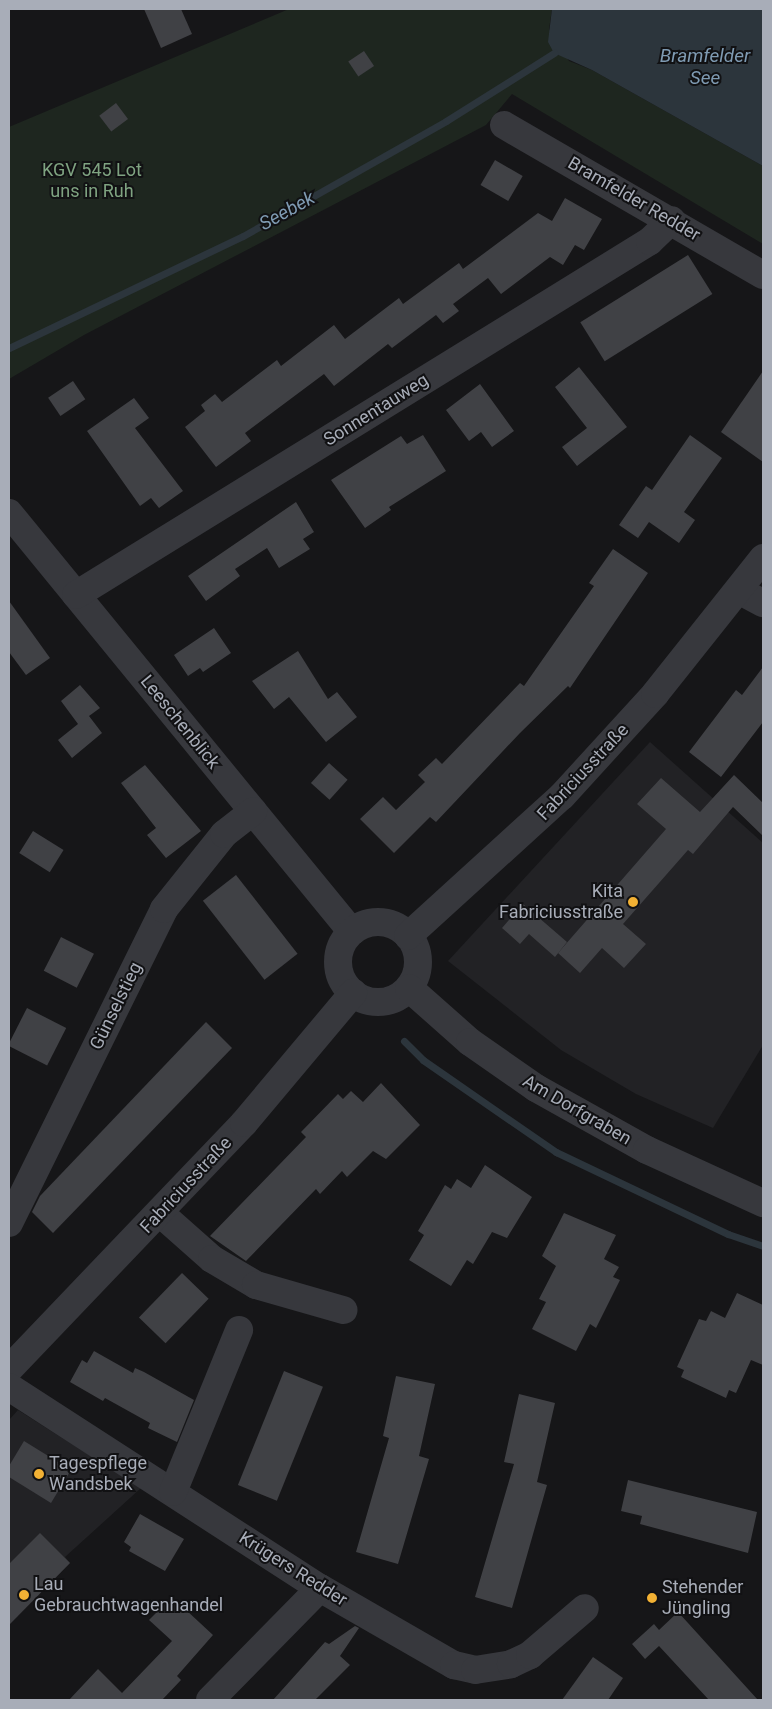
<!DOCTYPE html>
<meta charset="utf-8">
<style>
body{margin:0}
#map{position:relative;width:772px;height:1709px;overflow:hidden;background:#161618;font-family:Roboto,sans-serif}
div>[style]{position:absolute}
.built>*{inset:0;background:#222225}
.green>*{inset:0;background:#1e261f}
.water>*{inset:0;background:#2c353c}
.stream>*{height:7px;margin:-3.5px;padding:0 3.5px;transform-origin:3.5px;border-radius:3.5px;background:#2c353c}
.building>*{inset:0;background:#404145;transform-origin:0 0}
.minor>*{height:28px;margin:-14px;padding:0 14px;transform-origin:14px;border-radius:14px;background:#37383d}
.minor>.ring{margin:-14px;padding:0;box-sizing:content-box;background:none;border:28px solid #37383d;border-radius:50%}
.dots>*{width:14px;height:14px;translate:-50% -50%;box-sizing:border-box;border:2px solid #111113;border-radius:50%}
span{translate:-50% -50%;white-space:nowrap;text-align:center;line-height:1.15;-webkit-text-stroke:4px #111113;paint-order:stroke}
.park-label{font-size:18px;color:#7fa381}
.street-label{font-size:18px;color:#a8adb8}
.poi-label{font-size:18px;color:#a8adb8}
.right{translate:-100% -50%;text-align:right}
.left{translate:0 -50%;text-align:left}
.water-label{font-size:19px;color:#7f9bb3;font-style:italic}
.frame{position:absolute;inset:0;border:10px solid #a8adb8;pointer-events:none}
</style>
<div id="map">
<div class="built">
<i style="clip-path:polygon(650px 742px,763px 843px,763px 1045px,713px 1128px,636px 1094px,561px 1050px,448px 961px)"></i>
<i style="clip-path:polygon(18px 1410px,141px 1488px,65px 1557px,70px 1563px,9px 1625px,9px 1420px)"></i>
</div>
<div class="green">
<i style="clip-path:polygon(289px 9px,552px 9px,549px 29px,569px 61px,592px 70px,763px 166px,763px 244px,512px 94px,486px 125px,84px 335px,9px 379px,9px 127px)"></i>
</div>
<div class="water">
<i style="clip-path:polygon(552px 9px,763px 9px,763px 166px,592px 70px,554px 53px,548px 42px)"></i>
</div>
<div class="stream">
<i style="left:9px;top:348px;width:259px;rotate:-25.6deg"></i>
<i style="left:243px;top:236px;width:233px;rotate:-29.5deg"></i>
<i style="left:446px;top:121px;width:128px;rotate:-32.2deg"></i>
<i style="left:404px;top:1041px;width:27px;rotate:45deg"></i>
<i style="left:423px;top:1060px;width:162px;rotate:34.7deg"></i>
<i style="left:556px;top:1152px;width:191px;rotate:25.5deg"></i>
<i style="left:728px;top:1234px;width:37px;rotate:19deg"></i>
</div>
<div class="building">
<i style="clip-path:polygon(144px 9px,181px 9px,192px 34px,161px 48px)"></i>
<i style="left:364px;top:51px;width:18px;height:19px;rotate:56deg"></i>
<i style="left:116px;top:103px;width:20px;height:21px;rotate:53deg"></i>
<i style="left:495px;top:160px;width:32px;height:29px;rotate:30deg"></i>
<i style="clip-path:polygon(565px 198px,602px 219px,584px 250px,575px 245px,563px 265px,550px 257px,501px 294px,488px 278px,453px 304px,459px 311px,443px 323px,436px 315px,392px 348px,388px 344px,334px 386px,324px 374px,245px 433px,251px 441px,216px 467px,185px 427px,205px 411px,201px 405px,215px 394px,222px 402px,277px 360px,281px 366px,334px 325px,345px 339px,399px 298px,403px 304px,459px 263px,463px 269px,538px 213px,552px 221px)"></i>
<i style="left:688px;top:255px;width:46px;height:127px;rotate:58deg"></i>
<i style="clip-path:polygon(579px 367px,627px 427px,577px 466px,562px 447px,587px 428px,555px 387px)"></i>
<i style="clip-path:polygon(763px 371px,763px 462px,721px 432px)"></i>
<i style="left:73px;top:381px;width:22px;height:30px;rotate:56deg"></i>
<i style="clip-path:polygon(480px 384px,514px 431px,492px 447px,481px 432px,469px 441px,446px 410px)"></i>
<i style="clip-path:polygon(134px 398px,149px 418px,135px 428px,183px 491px,159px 508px,151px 498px,140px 506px,87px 431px)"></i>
<i style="clip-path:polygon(423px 435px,446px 471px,389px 507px,391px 510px,365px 528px,331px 480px,401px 436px,407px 444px)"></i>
<i style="clip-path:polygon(690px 435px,722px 458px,684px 512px,695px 520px,679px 543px,649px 522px,638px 538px,619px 525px,646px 486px,652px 490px)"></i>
<i style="clip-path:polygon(296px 502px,314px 532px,303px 539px,310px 549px,279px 568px,267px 548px,235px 569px,240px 576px,206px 601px,188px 576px)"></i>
<i style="clip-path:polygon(613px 549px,648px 573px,570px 688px,568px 686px,520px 733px,436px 822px,430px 817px,394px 853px,360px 819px,383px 797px,396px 810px,425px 782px,418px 775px,436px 758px,442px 764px,520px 683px,524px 686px,594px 586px,589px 583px)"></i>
<i style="clip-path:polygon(9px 601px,50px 658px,26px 675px,9px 652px)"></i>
<i style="clip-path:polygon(214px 628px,231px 653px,203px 672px,200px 668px,188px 676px,174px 655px)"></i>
<i style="clip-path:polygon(298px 651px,328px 699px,337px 692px,357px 717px,326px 742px,289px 697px,274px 709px,252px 681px)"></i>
<i style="clip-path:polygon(763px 667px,763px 722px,721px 777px,689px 752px,736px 690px,742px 695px)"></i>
<i style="clip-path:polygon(80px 685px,100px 708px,89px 716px,102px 733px,72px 758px,58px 740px,78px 724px,61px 701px)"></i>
<i style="left:329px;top:763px;width:25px;height:27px;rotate:42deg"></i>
<i style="clip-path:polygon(145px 765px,201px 831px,166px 858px,147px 835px,156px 828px,121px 783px)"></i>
<i style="clip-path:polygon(734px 775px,763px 803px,763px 836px,733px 807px,693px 854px,688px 850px,623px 924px,646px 944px,624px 968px,602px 948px,580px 973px,558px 953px,666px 829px,637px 804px,661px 778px,700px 812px)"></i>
<i style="left:33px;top:831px;width:36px;height:26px;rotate:32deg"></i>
<i style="left:236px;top:875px;width:100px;height:42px;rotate:52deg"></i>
<i style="clip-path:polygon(523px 904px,567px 942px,555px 957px,529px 934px,520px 944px,502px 928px)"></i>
<i style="left:61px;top:937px;width:37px;height:38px;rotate:27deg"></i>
<i style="left:27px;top:1008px;width:44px;height:42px;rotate:27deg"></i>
<i style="clip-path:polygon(206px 1022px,232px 1048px,53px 1233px,32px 1212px,40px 1196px)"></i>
<i style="clip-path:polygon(381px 1083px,420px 1125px,386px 1159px,373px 1151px,347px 1177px,342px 1171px,320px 1194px,316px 1189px,246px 1261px,210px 1236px,306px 1137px,301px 1132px,338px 1094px,343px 1099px,351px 1091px,363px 1102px)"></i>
<i style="clip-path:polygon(485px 1165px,532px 1197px,507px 1238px,492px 1232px,473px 1264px,467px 1260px,451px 1286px,409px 1260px,424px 1235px,418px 1231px,445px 1185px,451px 1189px,457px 1179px,471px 1188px)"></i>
<i style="clip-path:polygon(564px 1213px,616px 1235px,604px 1259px,619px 1267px,613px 1277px,620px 1280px,596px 1328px,590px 1324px,576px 1351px,532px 1329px,546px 1302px,539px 1299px,556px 1266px,542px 1256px)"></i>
<i style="left:182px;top:1273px;width:37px;height:62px;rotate:44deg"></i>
<i style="clip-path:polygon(737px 1293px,763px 1305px,763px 1365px,751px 1360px,736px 1393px,729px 1390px,726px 1398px,681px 1377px,684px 1370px,677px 1367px,699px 1319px,706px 1321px,711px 1311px,725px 1318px)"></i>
<i style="clip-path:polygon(94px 1351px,133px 1373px,135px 1368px,144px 1372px,194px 1400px,177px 1442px,148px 1428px,150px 1423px,105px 1398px,103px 1401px,70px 1382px,82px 1360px,87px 1363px)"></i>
<i style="left:284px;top:1371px;width:42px;height:123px;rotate:22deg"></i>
<i style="clip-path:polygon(396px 1376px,435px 1384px,419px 1456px,429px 1459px,398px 1564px,356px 1552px,389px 1438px,383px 1436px)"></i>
<i style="clip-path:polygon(519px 1394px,555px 1403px,537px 1482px,547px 1485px,512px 1608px,475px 1597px,514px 1464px,504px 1462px)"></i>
<i style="clip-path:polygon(24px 1441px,71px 1470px,51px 1503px,9px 1477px,9px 1466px)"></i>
<i style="clip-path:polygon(628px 1480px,757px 1512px,748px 1553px,640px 1524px,642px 1516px,621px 1511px)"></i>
<i style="clip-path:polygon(140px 1514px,184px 1539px,165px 1571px,129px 1551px,131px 1547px,124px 1542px)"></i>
<i style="clip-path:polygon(40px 1533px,70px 1563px,9px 1625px,9px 1564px)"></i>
<i style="clip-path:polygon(172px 1597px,213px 1635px,177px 1676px,181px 1680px,162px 1700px,69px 1700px,98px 1669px,122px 1693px,172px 1641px,149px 1620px)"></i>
<i style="clip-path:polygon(678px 1612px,758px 1700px,709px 1700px,659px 1646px,645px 1659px,632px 1644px,654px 1624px,659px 1630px)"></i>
<i style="clip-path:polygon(355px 1626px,359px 1628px,340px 1656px,350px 1665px,315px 1700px,273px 1700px,325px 1642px,329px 1644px)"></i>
<i style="clip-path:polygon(593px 1657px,623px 1678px,608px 1700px,562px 1700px)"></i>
</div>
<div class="minor">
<i style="left:504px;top:125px;width:299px;rotate:30.1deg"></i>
<i style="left:9px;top:513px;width:541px;rotate:50.7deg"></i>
<i style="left:740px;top:591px;width:26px;rotate:28deg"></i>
<i style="left:76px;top:595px;width:674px;rotate:-31.66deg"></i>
<i style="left:650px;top:241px;width:30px;rotate:-44deg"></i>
<i class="ring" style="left:338px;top:922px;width:52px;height:52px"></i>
<i style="left:408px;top:936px;width:208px;rotate:-42.3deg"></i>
<i style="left:562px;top:796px;width:138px;rotate:-47.6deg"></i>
<i style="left:655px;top:694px;width:174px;rotate:-51.5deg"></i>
<i style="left:409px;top:988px;width:81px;rotate:41.5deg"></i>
<i style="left:470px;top:1042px;width:80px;rotate:34.9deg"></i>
<i style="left:536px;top:1088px;width:127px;rotate:29.2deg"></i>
<i style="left:647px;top:1150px;width:128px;rotate:24.6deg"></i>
<i style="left:160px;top:1213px;width:69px;rotate:41.5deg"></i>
<i style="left:212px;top:1259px;width:51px;rotate:30.6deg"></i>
<i style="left:256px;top:1285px;width:91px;rotate:16deg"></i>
<i style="left:9px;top:1223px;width:350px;rotate:-63.7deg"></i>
<i style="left:164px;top:909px;width:96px;rotate:-51.3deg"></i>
<i style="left:224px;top:834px;width:37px;rotate:-38deg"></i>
<i style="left:9px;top:1369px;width:340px;rotate:-46.3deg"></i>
<i style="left:244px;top:1123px;width:170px;rotate:-50deg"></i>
<i style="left:9px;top:1387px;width:370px;rotate:32.9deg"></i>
<i style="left:320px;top:1588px;width:155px;rotate:29.9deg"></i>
<i style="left:454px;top:1665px;width:22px;rotate:13deg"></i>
<i style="left:475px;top:1670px;width:36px;rotate:-9deg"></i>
<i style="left:511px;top:1664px;width:21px;rotate:-25deg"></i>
<i style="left:530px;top:1655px;width:72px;rotate:-40.5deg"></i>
<i style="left:173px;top:1492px;width:175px;rotate:-67.8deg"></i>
<i style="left:210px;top:1700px;width:157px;rotate:-45.5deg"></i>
</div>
<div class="dots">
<i style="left:633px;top:902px;background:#f2b134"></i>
<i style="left:39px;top:1474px;background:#f2b134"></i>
<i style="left:24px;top:1595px;background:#f2b134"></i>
<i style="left:652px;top:1598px;background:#f2b134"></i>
</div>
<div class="park-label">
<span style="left:92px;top:181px">KGV 545 Lot<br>uns in Ruh</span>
</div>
<div class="street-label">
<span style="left:634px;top:199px;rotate:30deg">Bramfelder Redder</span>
<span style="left:376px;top:410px;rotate:-32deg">Sonnentauweg</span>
<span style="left:180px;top:722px;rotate:51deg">Leeschenblick</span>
<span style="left:583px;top:772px;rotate:-47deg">Fabriciusstraße</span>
<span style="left:116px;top:1006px;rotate:-64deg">Günselstieg</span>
<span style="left:577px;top:1110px;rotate:30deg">Am Dorfgraben</span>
<span style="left:186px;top:1185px;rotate:-47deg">Fabriciusstraße</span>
<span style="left:293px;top:1569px;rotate:32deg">Krügers Redder</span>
</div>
<div class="poi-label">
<span class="right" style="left:623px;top:902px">Kita<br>Fabriciusstraße</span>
<span class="left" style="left:49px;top:1474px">Tagespflege<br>Wandsbek</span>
<span class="left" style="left:34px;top:1595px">Lau<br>Gebrauchtwagenhandel</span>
<span class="left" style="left:662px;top:1598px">Stehender<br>Jüngling</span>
</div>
<div class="water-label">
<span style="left:705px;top:67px">Bramfelder<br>See</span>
<span style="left:287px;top:211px;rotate:-29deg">Seebek</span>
</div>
<div class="frame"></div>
</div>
